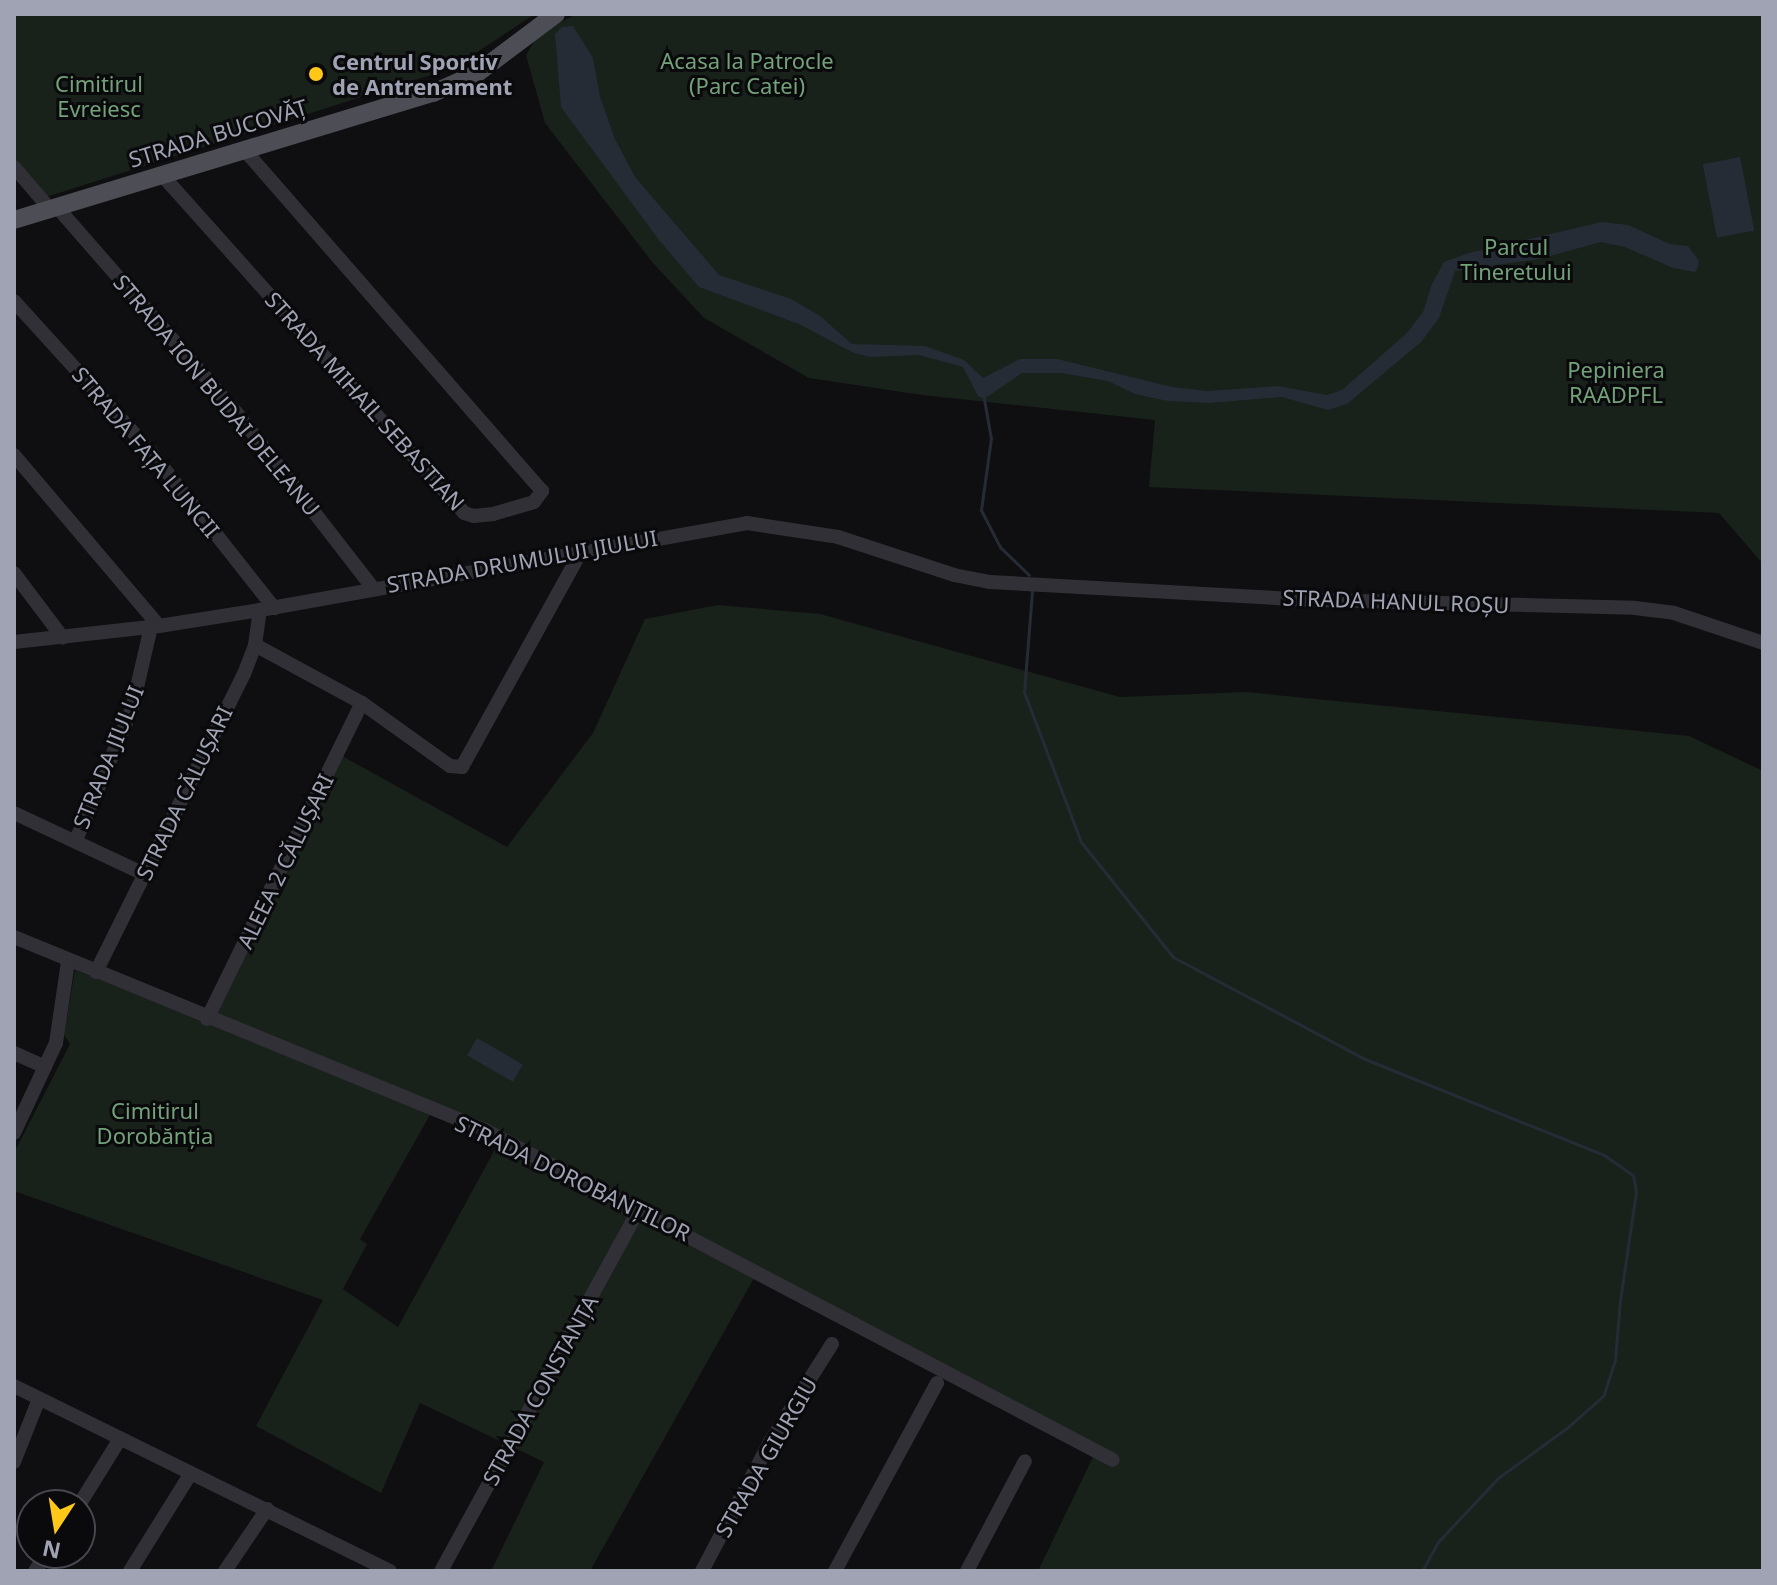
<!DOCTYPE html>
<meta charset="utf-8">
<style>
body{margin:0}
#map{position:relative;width:1777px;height:1585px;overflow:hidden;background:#0f0f11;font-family:"Noto Sans",sans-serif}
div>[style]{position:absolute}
.green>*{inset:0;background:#19211b}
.water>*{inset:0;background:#252c35;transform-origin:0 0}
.stream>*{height:3px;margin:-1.5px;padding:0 1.5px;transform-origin:1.5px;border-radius:1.5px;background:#252c35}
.minor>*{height:14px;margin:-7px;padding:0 7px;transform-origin:7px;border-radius:7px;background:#303036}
.major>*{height:18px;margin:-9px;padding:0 9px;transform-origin:9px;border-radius:9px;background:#4c4d55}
.dots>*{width:22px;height:22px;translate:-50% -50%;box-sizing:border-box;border:4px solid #0a0a0c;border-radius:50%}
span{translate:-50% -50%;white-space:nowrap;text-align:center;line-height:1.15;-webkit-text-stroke:6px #0a0a0c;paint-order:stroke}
.park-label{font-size:22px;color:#73a17a}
.poi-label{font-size:22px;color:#9fa3b3;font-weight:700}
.left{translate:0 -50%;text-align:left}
.street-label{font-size:22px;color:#9fa3b3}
.frame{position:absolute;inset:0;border:16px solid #9fa3b3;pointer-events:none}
.north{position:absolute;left:16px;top:1489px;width:80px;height:80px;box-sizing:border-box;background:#0a0a0c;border:2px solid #46474f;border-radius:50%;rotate:192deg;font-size:22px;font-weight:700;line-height:32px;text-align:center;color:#9fa3b3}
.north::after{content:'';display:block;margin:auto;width:28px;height:36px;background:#ffc819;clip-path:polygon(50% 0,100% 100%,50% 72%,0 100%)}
</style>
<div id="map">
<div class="green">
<i style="clip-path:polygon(14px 14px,535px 14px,453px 68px,43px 198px,14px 165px)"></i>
<i style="clip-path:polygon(577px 14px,1763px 14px,1763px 564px,1719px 513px,1149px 487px,1155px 420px,922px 395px,809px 378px,704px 318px,653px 263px,545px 123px,526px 55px,540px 32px)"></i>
<i style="clip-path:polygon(evenodd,718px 605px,820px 614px,1120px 697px,1246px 692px,1689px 736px,1763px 771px,1763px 1571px,1038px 1571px,1093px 1457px,758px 1271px,590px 1571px,491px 1571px,544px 1462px,420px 1403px,381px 1493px,256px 1426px,323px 1300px,14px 1191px,14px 1153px,70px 1044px,64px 1035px,75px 970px,409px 1103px,216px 1014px,342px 756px,507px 847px,593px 733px,645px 619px,718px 605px,431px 1113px,499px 1142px,398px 1327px,343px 1289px,367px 1244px,360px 1239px,431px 1113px)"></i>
</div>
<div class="water">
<i style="clip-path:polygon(573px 26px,593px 58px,600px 97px,615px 139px,635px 177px,719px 275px,791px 299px,820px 316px,852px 344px,925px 346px,964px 360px,983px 378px,1020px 359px,1057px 359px,1172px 387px,1207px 391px,1278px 386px,1327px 395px,1342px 390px,1407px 333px,1423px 312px,1432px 284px,1444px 262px,1469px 253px,1602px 222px,1628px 225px,1670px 244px,1688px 246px,1699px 261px,1698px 267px,1695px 272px,1673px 268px,1625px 247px,1601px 242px,1539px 259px,1455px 271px,1439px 318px,1421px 342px,1347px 404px,1328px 410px,1282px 397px,1209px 403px,1168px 401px,1135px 394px,1108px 381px,1061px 373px,1022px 373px,984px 399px,978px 396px,963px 367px,919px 355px,871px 357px,854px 353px,799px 324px,699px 287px,659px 240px,561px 107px,555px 34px,562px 27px)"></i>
<i style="left:1740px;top:157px;width:75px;height:38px;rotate:79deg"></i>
<i style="left:477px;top:1038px;width:53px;height:20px;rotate:30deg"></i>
</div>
<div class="stream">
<i style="left:984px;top:399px;width:40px;rotate:80deg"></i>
<i style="left:991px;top:438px;width:73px;rotate:97.9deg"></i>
<i style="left:981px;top:510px;width:42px;rotate:62.8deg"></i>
<i style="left:1000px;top:547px;width:40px;rotate:44deg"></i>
<i style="left:1032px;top:591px;width:101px;rotate:94.5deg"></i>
<i style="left:1024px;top:692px;width:160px;rotate:69.2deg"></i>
<i style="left:1081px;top:842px;width:147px;rotate:51.3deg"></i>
<i style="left:1173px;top:957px;width:217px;rotate:28deg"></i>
<i style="left:1365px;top:1059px;width:258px;rotate:21.9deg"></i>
<i style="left:1604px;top:1155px;width:35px;rotate:35deg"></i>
<i style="left:1633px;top:1175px;width:17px;rotate:80deg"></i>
<i style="left:1636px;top:1192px;width:109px;rotate:98.4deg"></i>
<i style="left:1620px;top:1300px;width:60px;rotate:94.8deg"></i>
<i style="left:1615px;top:1360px;width:38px;rotate:108deg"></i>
<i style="left:1603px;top:1396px;width:47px;rotate:138.5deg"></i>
<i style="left:1568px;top:1427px;width:87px;rotate:143.9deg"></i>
<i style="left:1498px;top:1478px;width:88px;rotate:133.2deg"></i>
<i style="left:1438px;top:1542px;width:33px;rotate:119deg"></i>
</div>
<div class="minor">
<i style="left:14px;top:167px;width:55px;rotate:49.4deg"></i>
<i style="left:162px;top:175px;width:453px;rotate:48.2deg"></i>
<i style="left:464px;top:513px;width:10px;rotate:17deg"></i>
<i style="left:474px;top:516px;width:19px;rotate:-6deg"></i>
<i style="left:493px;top:514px;width:43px;rotate:-16.3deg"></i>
<i style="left:534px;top:502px;width:14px;rotate:-54deg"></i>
<i style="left:542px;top:491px;width:452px;rotate:-131.1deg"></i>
<i style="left:57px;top:207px;width:280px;rotate:48.9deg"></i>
<i style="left:241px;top:418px;width:215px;rotate:52.2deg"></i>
<i style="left:14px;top:301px;width:204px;rotate:47.8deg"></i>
<i style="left:151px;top:452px;width:199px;rotate:51.7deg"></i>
<i style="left:14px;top:455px;width:224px;rotate:49.7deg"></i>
<i style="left:14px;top:573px;width:81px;rotate:53deg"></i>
<i style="left:14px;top:642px;width:146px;rotate:-6.3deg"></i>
<i style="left:159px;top:626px;width:102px;rotate:-9deg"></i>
<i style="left:260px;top:610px;width:495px;rotate:-10.1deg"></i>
<i style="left:747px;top:523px;width:92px;rotate:8.7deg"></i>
<i style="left:838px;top:537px;width:122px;rotate:18.1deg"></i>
<i style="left:954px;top:575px;width:37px;rotate:11deg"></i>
<i style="left:990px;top:582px;width:327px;rotate:3.2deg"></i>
<i style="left:1317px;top:600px;width:318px;rotate:1.4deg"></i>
<i style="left:1635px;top:608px;width:39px;rotate:7deg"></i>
<i style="left:1674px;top:613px;width:94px;rotate:18.6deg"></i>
<i style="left:255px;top:645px;width:122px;rotate:28.5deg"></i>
<i style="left:362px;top:703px;width:108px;rotate:35.6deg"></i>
<i style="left:450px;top:766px;width:12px;rotate:5deg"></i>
<i style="left:462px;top:767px;width:247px;rotate:-61.1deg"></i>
<i style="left:14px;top:813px;width:144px;rotate:25.1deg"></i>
<i style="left:76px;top:840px;width:142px;rotate:-66.9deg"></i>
<i style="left:132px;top:709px;width:84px;rotate:-77deg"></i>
<i style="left:14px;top:937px;width:509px;rotate:22.28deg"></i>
<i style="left:485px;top:1130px;width:709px;rotate:27.72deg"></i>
<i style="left:96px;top:972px;width:333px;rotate:-63.6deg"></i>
<i style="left:244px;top:674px;width:31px;rotate:-69deg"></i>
<i style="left:255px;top:645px;width:35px;rotate:-82deg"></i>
<i style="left:207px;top:1019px;width:352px;rotate:-63.9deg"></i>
<i style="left:14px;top:1053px;width:34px;rotate:24deg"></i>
<i style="left:14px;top:1133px;width:99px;rotate:-65deg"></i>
<i style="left:56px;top:1043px;width:82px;rotate:-81.6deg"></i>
<i style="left:14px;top:1386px;width:419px;rotate:26.2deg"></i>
<i style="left:14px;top:1462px;width:68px;rotate:-68.4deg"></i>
<i style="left:79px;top:1505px;width:78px;rotate:-58.2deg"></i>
<i style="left:35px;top:1571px;width:22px;rotate:-56deg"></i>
<i style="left:130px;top:1571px;width:115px;rotate:-58.1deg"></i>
<i style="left:225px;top:1571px;width:75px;rotate:-55.9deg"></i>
<i style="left:441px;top:1571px;width:413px;rotate:-61.3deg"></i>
<i style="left:702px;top:1571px;width:146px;rotate:-62.2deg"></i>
<i style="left:770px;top:1442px;width:116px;rotate:-57.7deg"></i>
<i style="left:835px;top:1571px;width:214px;rotate:-61.5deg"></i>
<i style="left:967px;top:1571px;width:124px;rotate:-62.2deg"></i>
</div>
<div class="major">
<i style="left:14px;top:220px;width:438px;rotate:-16.9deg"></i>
<i style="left:433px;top:93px;width:47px;rotate:-23.8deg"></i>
<i style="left:476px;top:74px;width:100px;rotate:-36.9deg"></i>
</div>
<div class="dots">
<i style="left:316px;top:74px;background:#ffc819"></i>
</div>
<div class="park-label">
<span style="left:747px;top:73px">Acasa la Patrocle<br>(Parc Catei)</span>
<span style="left:99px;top:96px">Cimitirul<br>Evreiesc</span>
<span style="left:1516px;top:259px">Parcul<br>Tineretului</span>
<span style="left:1616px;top:382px">Pepiniera<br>RAADPFL</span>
<span style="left:155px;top:1123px">Cimitirul<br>Dorobănția</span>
</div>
<div class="poi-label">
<span class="left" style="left:332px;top:74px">Centrul Sportiv<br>de Antrenament</span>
</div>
<div class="street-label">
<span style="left:218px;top:133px;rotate:-17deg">STRADA BUCOVĂȚ</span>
<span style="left:217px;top:395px;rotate:50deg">STRADA ION BUDAI DELEANU</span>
<span style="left:365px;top:401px;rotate:48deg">STRADA MIHAIL SEBASTIAN</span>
<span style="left:146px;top:452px;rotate:50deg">STRADA FAȚA LUNCII</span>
<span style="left:522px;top:561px;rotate:-10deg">STRADA DRUMULUI JIULUI</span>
<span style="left:1396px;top:601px;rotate:2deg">STRADA HANUL ROȘU</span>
<span style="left:108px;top:757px;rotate:-68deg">STRADA JIULUI</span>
<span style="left:184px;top:793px;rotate:-64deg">STRADA CĂLUȘARI</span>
<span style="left:285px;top:861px;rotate:-64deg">ALEEA 2 CĂLUȘARI</span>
<span style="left:573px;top:1178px;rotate:26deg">STRADA DOROBANȚILOR</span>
<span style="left:540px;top:1390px;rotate:-61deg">STRADA CONSTANȚA</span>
<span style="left:766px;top:1457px;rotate:-60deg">STRADA GIURGIU</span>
</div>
<div class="frame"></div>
<div class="north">N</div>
</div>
